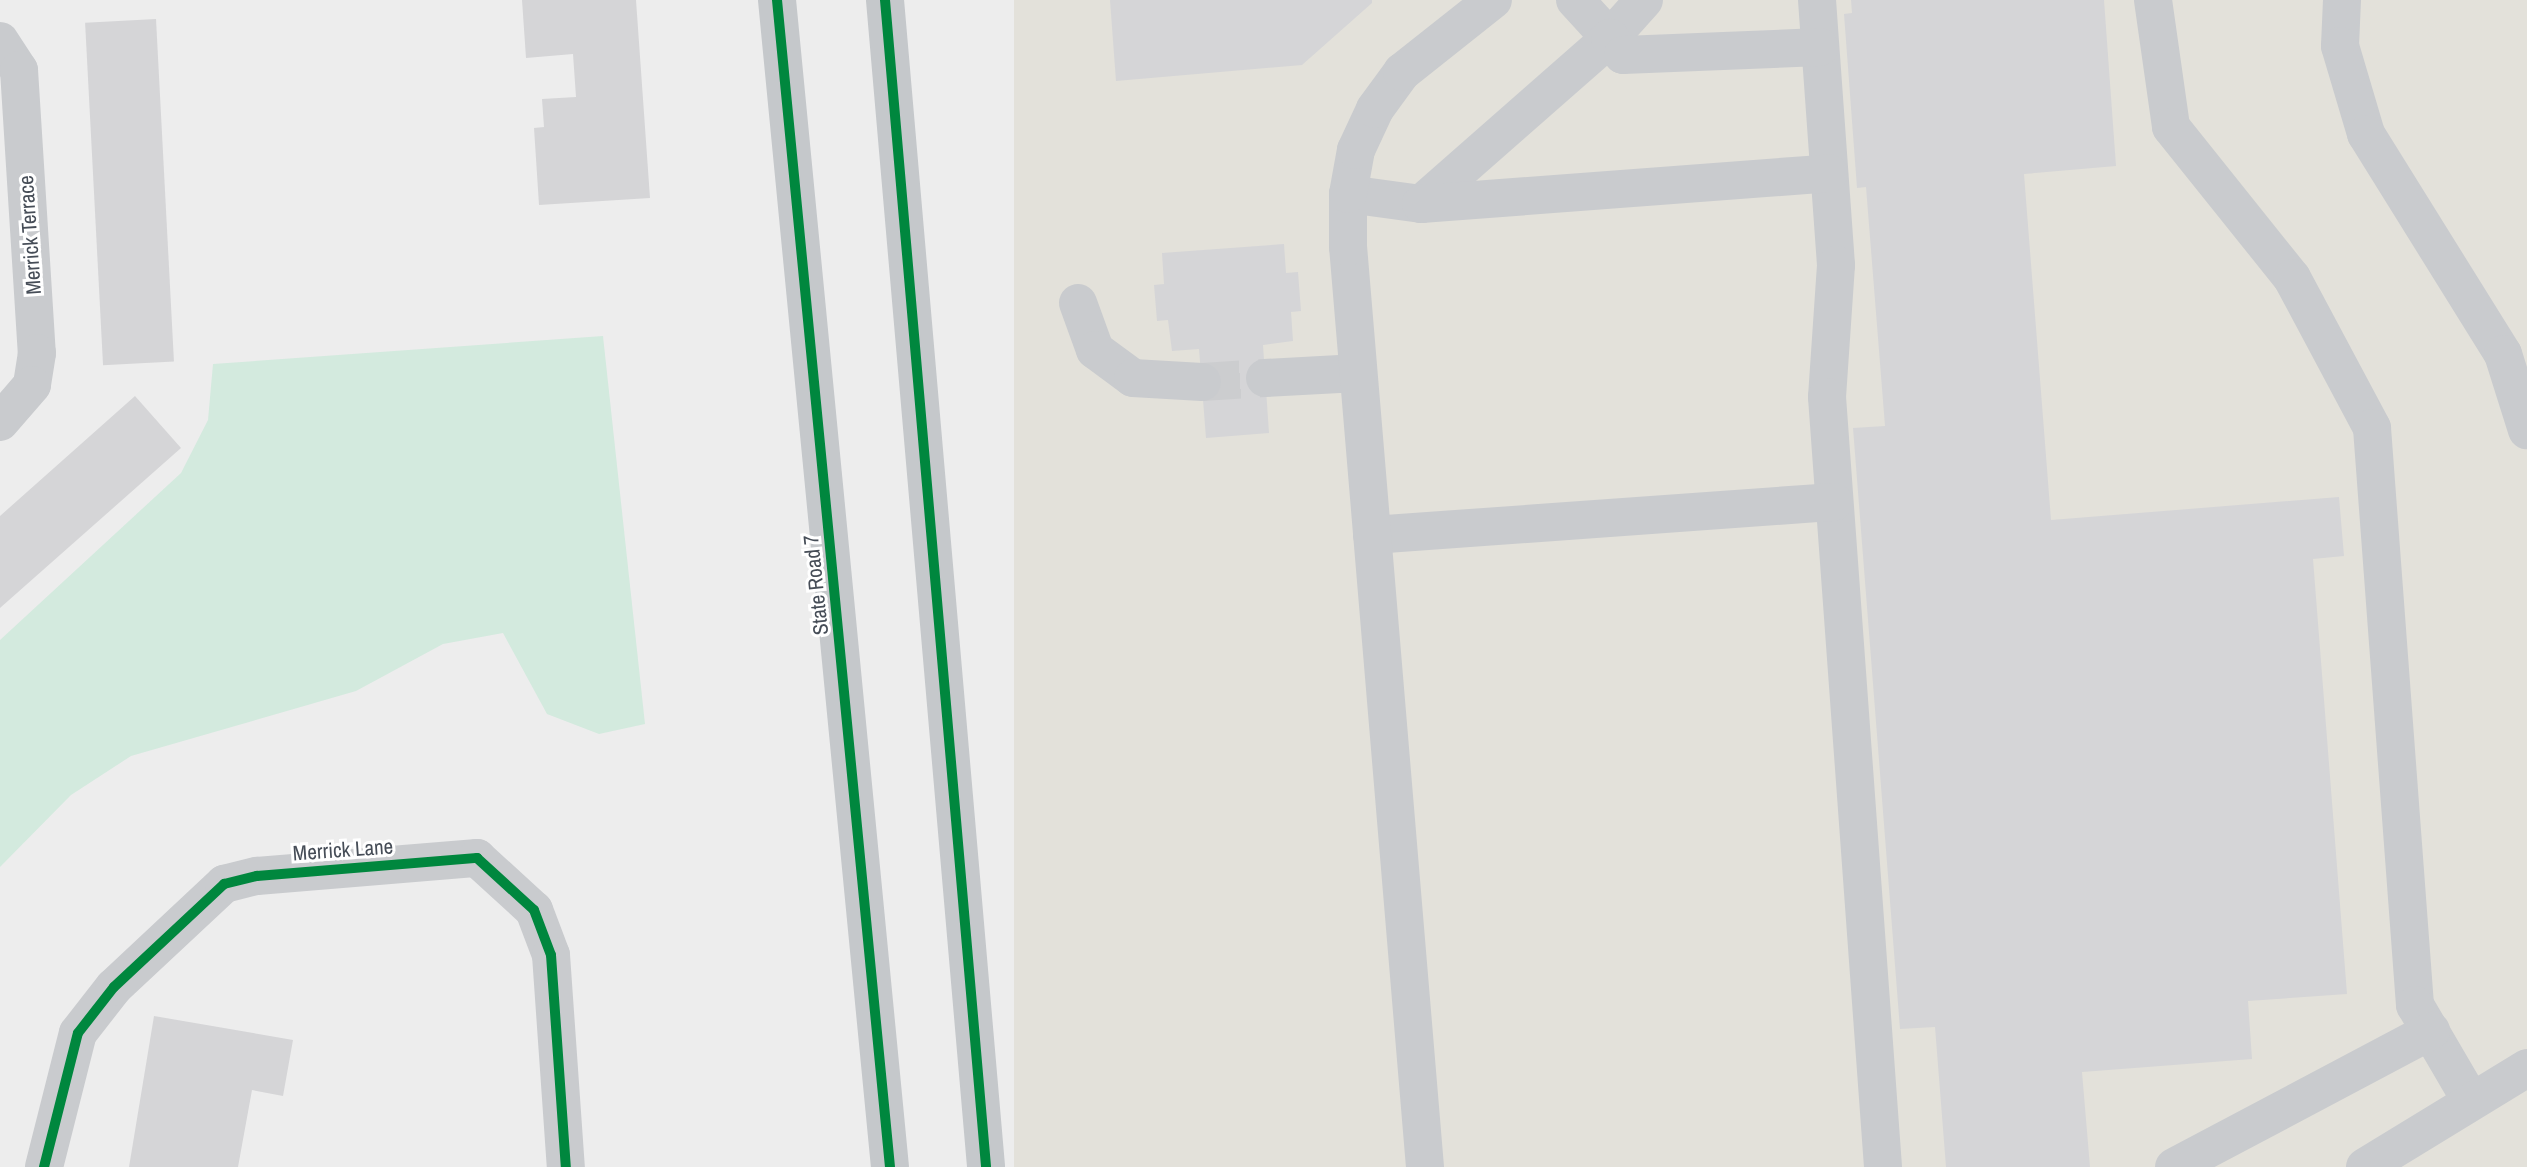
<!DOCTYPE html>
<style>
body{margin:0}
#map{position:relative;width:2527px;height:1167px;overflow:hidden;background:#ededed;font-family:"Archivo Narrow",sans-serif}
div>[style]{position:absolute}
.commercial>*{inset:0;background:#e3e1da;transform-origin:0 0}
.green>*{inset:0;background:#d3eade}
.building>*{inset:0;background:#d5d5d7;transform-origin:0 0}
.minor-tunnel>*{height:38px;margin-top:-19px;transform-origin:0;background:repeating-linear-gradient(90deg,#cccdcf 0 38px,transparent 0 57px)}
.minor>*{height:38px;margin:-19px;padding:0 19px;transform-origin:19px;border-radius:19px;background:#c9cbce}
.major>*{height:38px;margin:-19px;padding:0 19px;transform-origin:19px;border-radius:19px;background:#c5c8cb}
.cycleway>*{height:10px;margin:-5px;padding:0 5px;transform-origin:5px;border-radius:5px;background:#00873e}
span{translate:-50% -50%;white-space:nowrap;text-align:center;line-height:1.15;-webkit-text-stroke:6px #fff;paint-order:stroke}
.street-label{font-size:21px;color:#464d57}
</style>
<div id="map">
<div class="commercial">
<i style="left:1014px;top:0;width:1513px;height:1172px"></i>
</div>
<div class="green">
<i style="clip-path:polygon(603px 336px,645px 724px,599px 734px,547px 714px,503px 633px,443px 644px,356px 691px,131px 756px,71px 795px,0 867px,0 640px,181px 473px,208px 420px,213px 364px)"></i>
</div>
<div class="building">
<i style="clip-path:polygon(522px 0,636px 0,650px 198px,539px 205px,534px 128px,544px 127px,542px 99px,576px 97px,573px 54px,526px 58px)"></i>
<i style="clip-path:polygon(1110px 0,1372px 0,1372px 3px,1302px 65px,1116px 81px)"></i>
<i style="clip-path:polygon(1851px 0,2104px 0,2116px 166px,2024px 174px,2051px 520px,2339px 497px,2344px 556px,2313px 559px,2347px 994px,2248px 1001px,2252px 1059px,2082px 1072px,2090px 1167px,1946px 1167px,1935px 1027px,1900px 1029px,1853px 428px,1885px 426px,1866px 187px,1857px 188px,1844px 14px,1852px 13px)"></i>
<i style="left:156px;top:19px;width:343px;height:71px;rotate:87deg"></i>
<i style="clip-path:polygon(1284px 244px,1286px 273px,1298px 272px,1301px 311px,1291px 312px,1293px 341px,1263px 345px,1269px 433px,1206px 438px,1199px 349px,1172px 351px,1168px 320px,1157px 321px,1154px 285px,1164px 284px,1162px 253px)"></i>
<i style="clip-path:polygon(135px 396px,181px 448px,0 608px,0 516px)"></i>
<i style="clip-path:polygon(154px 1016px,293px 1040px,283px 1096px,252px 1090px,238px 1167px,129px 1167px)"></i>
</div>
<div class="minor-tunnel">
<i style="left:1202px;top:382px;width:63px;rotate:-3.6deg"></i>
</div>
<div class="minor">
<i style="left:1575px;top:0;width:52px;rotate:47.4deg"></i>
<i style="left:1610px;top:38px;width:51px;rotate:-48.2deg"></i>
<i style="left:1817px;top:0;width:266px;rotate:85.9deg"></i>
<i style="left:1836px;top:265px;width:132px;rotate:93.9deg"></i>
<i style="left:1827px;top:397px;width:772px;rotate:85.84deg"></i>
<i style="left:2153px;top:0;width:128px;rotate:81.9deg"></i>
<i style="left:2171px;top:127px;width:193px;rotate:51.3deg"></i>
<i style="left:2292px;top:278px;width:170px;rotate:61.9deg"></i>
<i style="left:2372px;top:428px;width:579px;rotate:85.74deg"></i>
<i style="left:2415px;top:1005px;width:109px;rotate:59.7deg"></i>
<i style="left:2342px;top:0;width:46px;rotate:92.5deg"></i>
<i style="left:2340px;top:46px;width:92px;rotate:73.5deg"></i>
<i style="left:2366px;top:134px;width:259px;rotate:58.1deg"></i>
<i style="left:2503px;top:354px;width:80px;rotate:72.5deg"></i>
<i style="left:0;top:41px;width:35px;rotate:57deg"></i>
<i style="left:19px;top:70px;width:284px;rotate:86.4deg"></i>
<i style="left:37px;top:353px;width:32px;rotate:99deg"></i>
<i style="left:32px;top:385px;width:49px;rotate:130.9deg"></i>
<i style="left:1348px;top:194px;width:74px;rotate:7.8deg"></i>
<i style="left:1421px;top:204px;width:252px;rotate:-41.3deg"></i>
<i style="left:1610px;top:38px;width:21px;rotate:53deg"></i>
<i style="left:1623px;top:55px;width:197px;rotate:-2.3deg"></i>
<i style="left:1421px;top:204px;width:409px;rotate:-4.3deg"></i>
<i style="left:1078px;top:303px;width:50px;rotate:70.1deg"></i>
<i style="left:1095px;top:350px;width:47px;rotate:36.4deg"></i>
<i style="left:1133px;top:378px;width:69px;rotate:3.3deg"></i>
<i style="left:1265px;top:378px;width:93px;rotate:-3.1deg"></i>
<i style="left:1372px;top:535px;width:463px;rotate:-4.1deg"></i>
<i style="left:44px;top:1167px;width:138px;rotate:-75.8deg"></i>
<i style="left:78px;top:1033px;width:58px;rotate:-52deg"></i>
<i style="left:114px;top:987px;width:151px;rotate:-43.1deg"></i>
<i style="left:224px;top:884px;width:34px;rotate:-14deg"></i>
<i style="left:257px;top:876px;width:221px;rotate:-4.7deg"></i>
<i style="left:477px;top:858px;width:77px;rotate:42.4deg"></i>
<i style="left:534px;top:910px;width:48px;rotate:69.3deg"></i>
<i style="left:551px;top:955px;width:213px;rotate:86deg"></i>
<i style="left:1425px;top:1167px;width:923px;rotate:-94.78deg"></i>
<i style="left:1348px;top:247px;width:53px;rotate:-90deg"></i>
<i style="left:1348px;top:194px;width:45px;rotate:-79.7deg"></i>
<i style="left:1356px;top:150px;width:45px;rotate:-65.1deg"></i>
<i style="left:1375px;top:109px;width:46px;rotate:-53.9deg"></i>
<i style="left:1402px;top:72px;width:116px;rotate:-38.4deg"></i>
<i style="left:2174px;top:1167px;width:291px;rotate:-27.9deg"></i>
<i style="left:2365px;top:1167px;width:190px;rotate:-31.4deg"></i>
</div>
<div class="major">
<i style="left:777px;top:0;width:1172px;rotate:84.47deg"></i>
<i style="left:885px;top:0;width:1171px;rotate:85.05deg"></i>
</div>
<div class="cycleway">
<i style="left:777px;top:0;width:1172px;rotate:84.47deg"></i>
<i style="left:885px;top:0;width:1171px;rotate:85.05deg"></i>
<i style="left:44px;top:1167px;width:138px;rotate:-75.8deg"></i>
<i style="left:78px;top:1033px;width:58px;rotate:-52deg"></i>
<i style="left:114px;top:987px;width:151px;rotate:-43.1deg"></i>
<i style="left:224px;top:884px;width:34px;rotate:-14deg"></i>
<i style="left:257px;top:876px;width:221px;rotate:-4.7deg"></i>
<i style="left:477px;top:858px;width:77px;rotate:42.4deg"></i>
<i style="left:534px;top:910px;width:48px;rotate:69.3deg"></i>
<i style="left:551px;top:955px;width:213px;rotate:86deg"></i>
</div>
<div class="street-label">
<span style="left:30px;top:235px;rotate:-94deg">Merrick Terrace</span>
<span style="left:816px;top:585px;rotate:-96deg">State Road 7</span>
<span style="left:343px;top:850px;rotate:-4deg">Merrick Lane</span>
</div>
</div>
